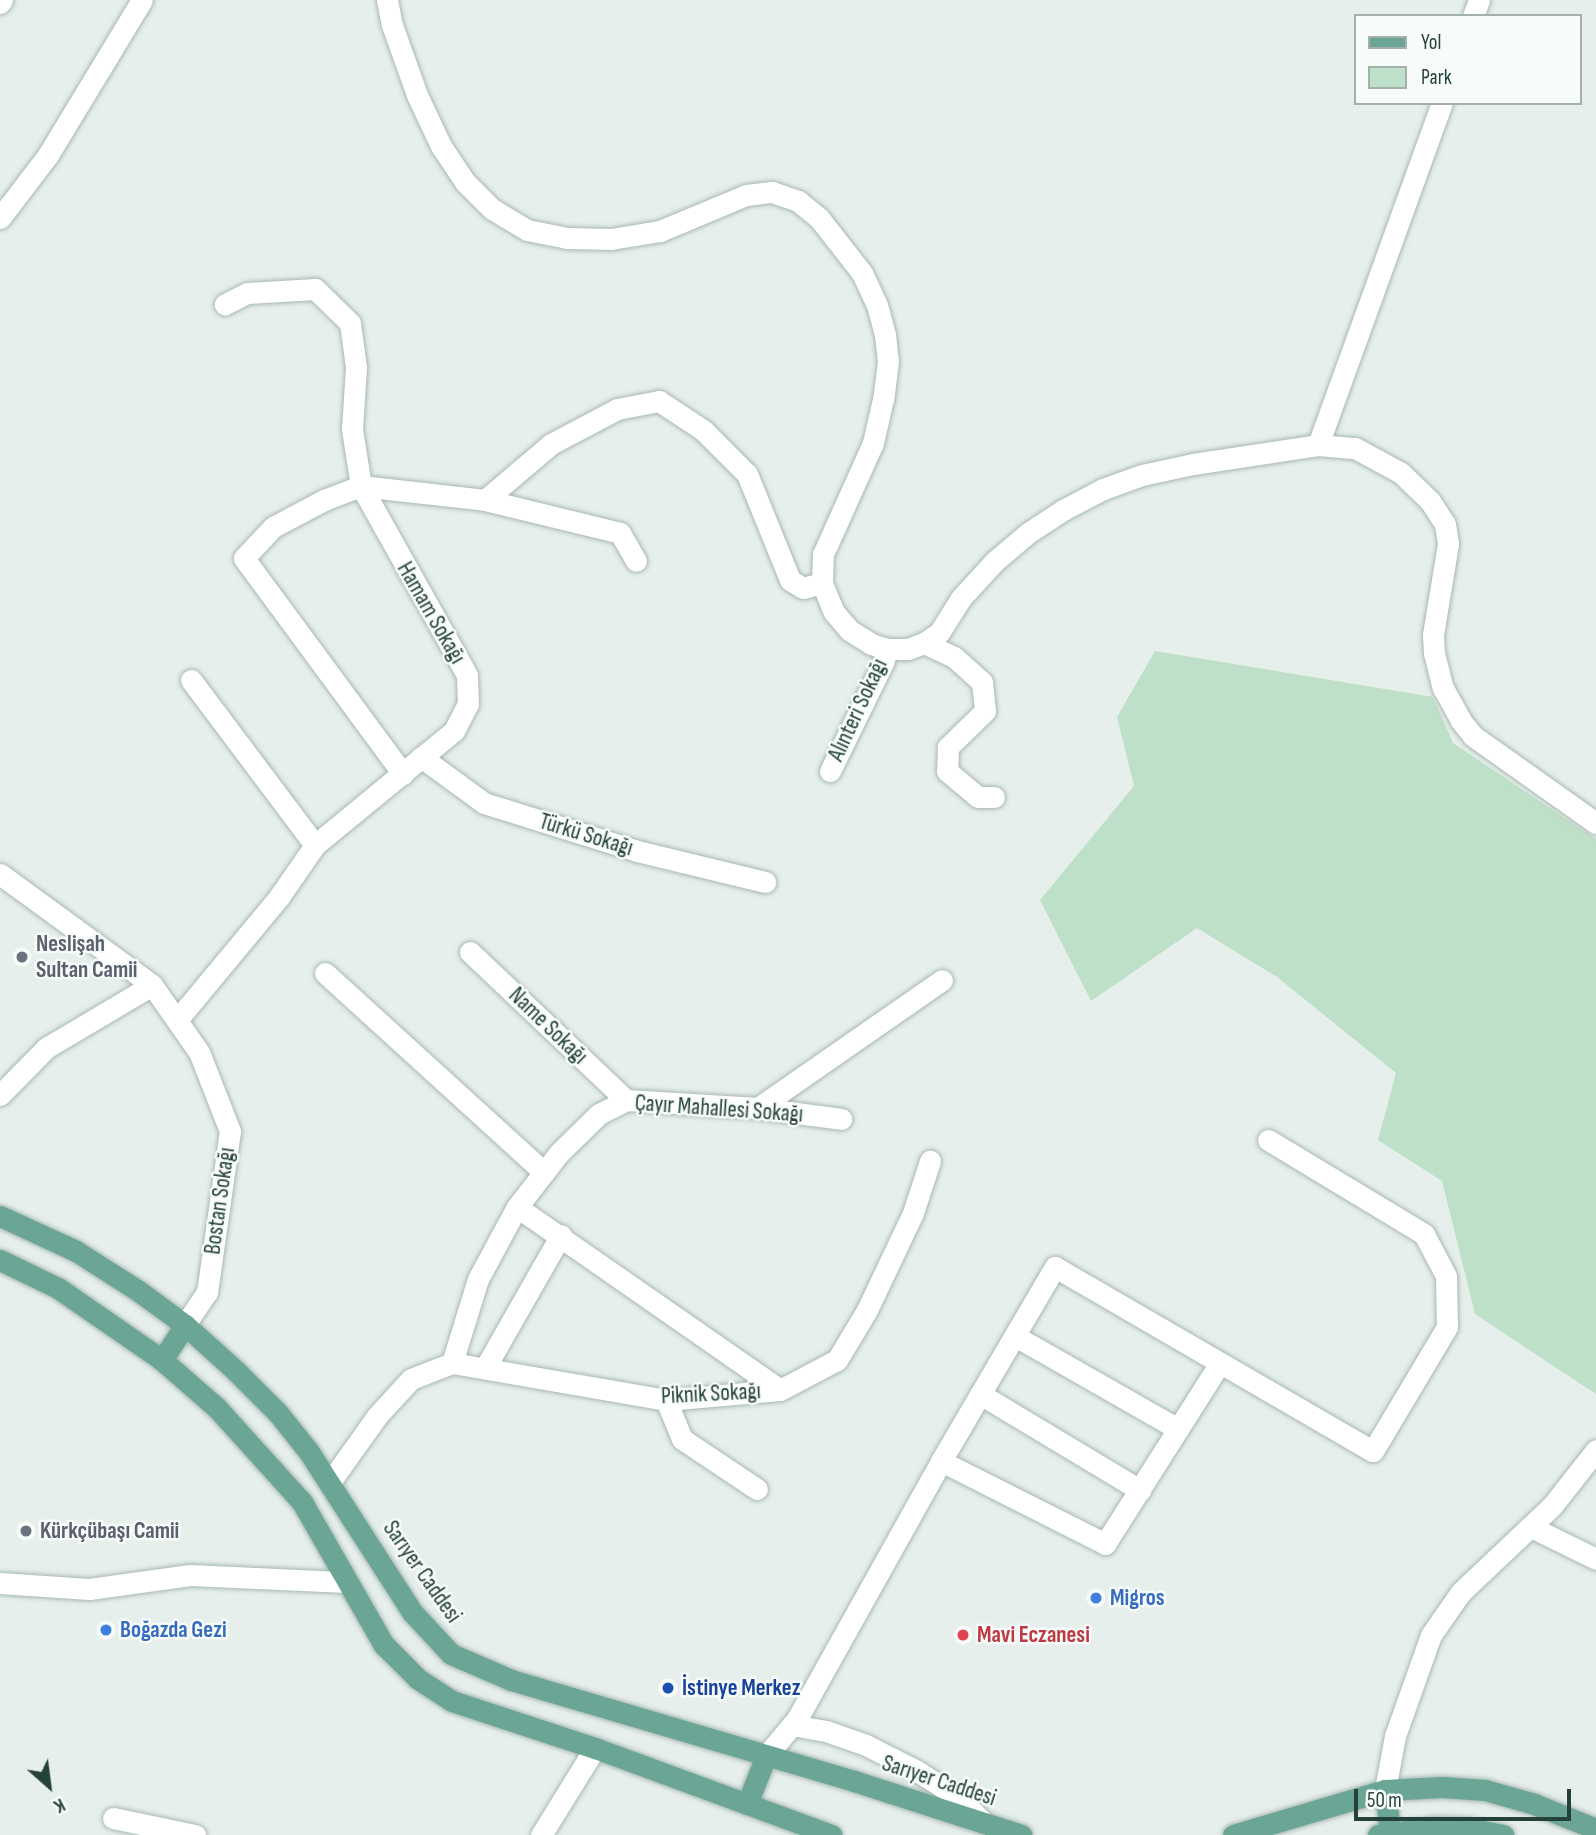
<!DOCTYPE html>
<meta charset="utf-8">
<style>
body{margin:0}
#map{position:relative;width:1596px;height:1835px;overflow:hidden;background:#e6efeb;font-family:"Sofia Sans Condensed",sans-serif}
div>[style]{position:absolute}
.green>*{inset:0;background:#bfe0c8}
.roads{filter:drop-shadow(0 0 2px #a8b8b2) drop-shadow(0 0 2px #a8b8b2)}
.minor>*{height:21px;margin:-10.5px;padding:0 10.5px;transform-origin:10.5px;border-radius:10.5px;background:#fff}
.primary>*{height:21px;margin:-10.5px;padding:0 10.5px;transform-origin:10.5px;border-radius:10.5px;background:#6aa596}
.dots>*{width:19px;height:19px;translate:-50% -50%;box-sizing:border-box;border:4px solid #f7fbf9;border-radius:50%}
span{translate:-50% -50%;white-space:nowrap;text-align:center;line-height:1.15;-webkit-text-stroke:5px #f7fbf9;paint-order:stroke}
.street-label{font-size:23px;color:#24423a}
.worship-label{font-size:23px;color:#5b616d;font-weight:700}
.left{translate:0 -50%;text-align:left}
.shop-label{font-size:23px;color:#366cbe;font-weight:700}
.health-label{font-size:23px;color:#be3a42;font-weight:700}
.transit-label{font-size:23px;color:#164399;font-weight:700}
.legend{position:absolute;left:1354px;top:14px;width:228px;height:91px;box-sizing:border-box;background:#f7fbf9;border:2px solid #a3b1ad;margin:0;padding:9px 12px;list-style:none;font-size:21px;color:#24423a}
.legend li{display:flex;align-items:center;gap:14px;height:35px}
.legend b{width:35px;border:2px solid #a3b1ad}
.north{position:absolute;left:14px;top:1751px;width:70px;height:70px;-webkit-text-stroke:5px #f7fbf9;paint-order:stroke;rotate:152deg;font-size:19px;font-weight:700;line-height:28px;text-align:center;color:#24423a}
.north::after{content:'';display:block;margin:auto;width:24px;height:32px;background:#24423a;clip-path:polygon(50% 0,100% 100%,50% 72%,0 100%)}
.scale{position:absolute;left:1354px;top:1789px;width:217px;height:32px;box-sizing:border-box;border:4px solid #24423a;border-top:0;padding-left:9px;font-size:21px;line-height:24px;white-space:nowrap;color:#24423a;-webkit-text-stroke:5px #f7fbf9;paint-order:stroke}
</style>
<div id="map">
<div class="green">
<i style="clip-path:polygon(1155px 651px,1433px 697px,1453px 743px,1596px 839px,1596px 1394px,1475px 1314px,1442px 1181px,1378px 1140px,1396px 1073px,1277px 977px,1197px 928px,1091px 1001px,1040px 900px,1134px 786px,1117px 717px)"></i>
</div>
<div class="roads">
<div class="minor">
<i style="left:387px;top:0;width:25px;rotate:79deg"></i>
<i style="left:392px;top:25px;width:74px;rotate:70.3deg"></i>
<i style="left:417px;top:95px;width:56px;rotate:64.8deg"></i>
<i style="left:441px;top:146px;width:43px;rotate:56.3deg"></i>
<i style="left:465px;top:182px;width:38px;rotate:45deg"></i>
<i style="left:492px;top:209px;width:41px;rotate:31deg"></i>
<i style="left:527px;top:230px;width:41px;rotate:11.3deg"></i>
<i style="left:567px;top:238px;width:44px;rotate:1.3deg"></i>
<i style="left:611px;top:239px;width:50px;rotate:-9.3deg"></i>
<i style="left:660px;top:231px;width:93px;rotate:-22.7deg"></i>
<i style="left:746px;top:195px;width:26px;rotate:-7deg"></i>
<i style="left:772px;top:192px;width:28px;rotate:19deg"></i>
<i style="left:798px;top:201px;width:27px;rotate:39deg"></i>
<i style="left:819px;top:218px;width:70px;rotate:52deg"></i>
<i style="left:862px;top:273px;width:35px;rotate:65deg"></i>
<i style="left:877px;top:305px;width:30px;rotate:75deg"></i>
<i style="left:885px;top:334px;width:27px;rotate:84deg"></i>
<i style="left:888px;top:361px;width:38px;rotate:97deg"></i>
<i style="left:883px;top:399px;width:45px;rotate:102.8deg"></i>
<i style="left:873px;top:443px;width:122px;rotate:114.2deg"></i>
<i style="left:823px;top:554px;width:29px;rotate:92deg"></i>
<i style="left:822px;top:583px;width:31px;rotate:68deg"></i>
<i style="left:834px;top:612px;width:23px;rotate:50deg"></i>
<i style="left:849px;top:630px;width:26px;rotate:32deg"></i>
<i style="left:871px;top:644px;width:17px;rotate:17deg"></i>
<i style="left:887px;top:649px;width:21px"></i>
<i style="left:908px;top:649px;width:17px;rotate:-21deg"></i>
<i style="left:924px;top:643px;width:18px;rotate:-34deg"></i>
<i style="left:939px;top:633px;width:41px;rotate:-57.8deg"></i>
<i style="left:961px;top:598px;width:50px;rotate:-47.4deg"></i>
<i style="left:995px;top:561px;width:43px;rotate:-40.3deg"></i>
<i style="left:1028px;top:533px;width:42px;rotate:-33.3deg"></i>
<i style="left:1063px;top:510px;width:45px;rotate:-27.7deg"></i>
<i style="left:1103px;top:489px;width:41px;rotate:-19.7deg"></i>
<i style="left:1142px;top:475px;width:52px;rotate:-12.2deg"></i>
<i style="left:1193px;top:464px;width:126px;rotate:-8.6deg"></i>
<i style="left:1318px;top:445px;width:37px;rotate:5deg"></i>
<i style="left:1355px;top:448px;width:52px;rotate:28.5deg"></i>
<i style="left:1401px;top:473px;width:40px;rotate:44deg"></i>
<i style="left:1430px;top:501px;width:27px;rotate:57deg"></i>
<i style="left:1445px;top:524px;width:20px;rotate:81deg"></i>
<i style="left:1448px;top:544px;width:92px;rotate:99.4deg"></i>
<i style="left:1433px;top:635px;width:18px;rotate:87deg"></i>
<i style="left:1434px;top:653px;width:36px;rotate:76deg"></i>
<i style="left:1443px;top:688px;width:38px;rotate:61deg"></i>
<i style="left:1461px;top:721px;width:19px;rotate:51deg"></i>
<i style="left:1473px;top:736px;width:151px;rotate:35.3deg"></i>
<i style="left:0;top:3px;width:4px;rotate:-56deg"></i>
<i style="left:1473px;top:16px;width:17px;rotate:-69deg"></i>
<i style="left:0;top:218px;width:79px;rotate:-52.7deg"></i>
<i style="left:48px;top:155px;width:181px;rotate:-58.8deg"></i>
<i style="left:1318px;top:445px;width:364px;rotate:-70.1deg"></i>
<i style="left:485px;top:500px;width:139px;rotate:13.7deg"></i>
<i style="left:620px;top:533px;width:32px;rotate:60deg"></i>
<i style="left:924px;top:643px;width:33px;rotate:25deg"></i>
<i style="left:954px;top:657px;width:38px;rotate:42deg"></i>
<i style="left:982px;top:682px;width:29px;rotate:84deg"></i>
<i style="left:985px;top:711px;width:52px;rotate:135.8deg"></i>
<i style="left:948px;top:747px;width:24px;rotate:92deg"></i>
<i style="left:947px;top:771px;width:40px;rotate:40deg"></i>
<i style="left:978px;top:797px;width:16px"></i>
<i style="left:191px;top:680px;width:206px;rotate:53.1deg"></i>
<i style="left:421px;top:757px;width:78px;rotate:36.1deg"></i>
<i style="left:484px;top:803px;width:160px;rotate:17.4deg"></i>
<i style="left:637px;top:851px;width:132px;rotate:13.6deg"></i>
<i style="left:830px;top:771px;width:120px;rotate:-63.9deg"></i>
<i style="left:883px;top:663px;width:15px;rotate:-74deg"></i>
<i style="left:403px;top:774px;width:268px;rotate:-126.4deg"></i>
<i style="left:244px;top:558px;width:42px;rotate:-46.9deg"></i>
<i style="left:273px;top:527px;width:58px;rotate:-27.9deg"></i>
<i style="left:324px;top:500px;width:40px;rotate:-21deg"></i>
<i style="left:361px;top:486px;width:125px;rotate:6.4deg"></i>
<i style="left:485px;top:500px;width:87px;rotate:-40.3deg"></i>
<i style="left:551px;top:444px;width:75px;rotate:-27.9deg"></i>
<i style="left:617px;top:409px;width:43px;rotate:-10.8deg"></i>
<i style="left:659px;top:401px;width:53px;rotate:33.4deg"></i>
<i style="left:703px;top:430px;width:62px;rotate:45deg"></i>
<i style="left:747px;top:474px;width:114px;rotate:67.9deg"></i>
<i style="left:790px;top:580px;width:15px;rotate:32deg"></i>
<i style="left:803px;top:588px;width:20px;rotate:-15deg"></i>
<i style="left:0;top:874px;width:188px;rotate:36.1deg"></i>
<i style="left:152px;top:985px;width:82px;rotate:55deg"></i>
<i style="left:199px;top:1052px;width:85px;rotate:68.6deg"></i>
<i style="left:230px;top:1131px;width:163px;rotate:98.1deg"></i>
<i style="left:207px;top:1292px;width:40px;rotate:124deg"></i>
<i style="left:470px;top:952px;width:215px;rotate:43.5deg"></i>
<i style="left:325px;top:973px;width:296px;rotate:42.3deg"></i>
<i style="left:177px;top:1020px;width:160px;rotate:-50.3deg"></i>
<i style="left:279px;top:897px;width:63px;rotate:-55.3deg"></i>
<i style="left:315px;top:845px;width:180px;rotate:-39.4deg"></i>
<i style="left:454px;top:731px;width:30px;rotate:-63deg"></i>
<i style="left:468px;top:704px;width:29px;rotate:-92deg"></i>
<i style="left:467px;top:675px;width:217px;rotate:-119.3deg"></i>
<i style="left:361px;top:486px;width:58px;rotate:-99deg"></i>
<i style="left:352px;top:429px;width:62px;rotate:-86.3deg"></i>
<i style="left:356px;top:367px;width:44px;rotate:-97.8deg"></i>
<i style="left:350px;top:323px;width:49px;rotate:-135.8deg"></i>
<i style="left:315px;top:289px;width:68px;rotate:176.6deg"></i>
<i style="left:247px;top:293px;width:25px;rotate:153deg"></i>
<i style="left:0;top:1095px;width:66px;rotate:-45.6deg"></i>
<i style="left:46px;top:1048px;width:123px;rotate:-30.7deg"></i>
<i style="left:758px;top:1108px;width:224px;rotate:-34.8deg"></i>
<i style="left:517px;top:1207px;width:320px;rotate:34.8deg"></i>
<i style="left:1015px;top:1336px;width:188px;rotate:29.7deg"></i>
<i style="left:452px;top:1363px;width:88px;rotate:-72.8deg"></i>
<i style="left:478px;top:1279px;width:82px;rotate:-61.6deg"></i>
<i style="left:517px;top:1207px;width:68px;rotate:-52.1deg"></i>
<i style="left:559px;top:1153px;width:56px;rotate:-44.3deg"></i>
<i style="left:599px;top:1114px;width:30px;rotate:-27deg"></i>
<i style="left:626px;top:1100px;width:132px;rotate:3.5deg"></i>
<i style="left:758px;top:1108px;width:84px;rotate:7.5deg"></i>
<i style="left:485px;top:1368px;width:153px;rotate:-60.3deg"></i>
<i style="left:980px;top:1394px;width:187px;rotate:31deg"></i>
<i style="left:666px;top:1400px;width:42px;rotate:67.7deg"></i>
<i style="left:682px;top:1439px;width:90px;rotate:33.7deg"></i>
<i style="left:941px;top:1461px;width:184px;rotate:26.8deg"></i>
<i style="left:1105px;top:1544px;width:214px;rotate:-57.6deg"></i>
<i style="left:330px;top:1482px;width:81px;rotate:-54.5deg"></i>
<i style="left:377px;top:1416px;width:50px;rotate:-47.4deg"></i>
<i style="left:411px;top:1379px;width:44px;rotate:-21.3deg"></i>
<i style="left:452px;top:1363px;width:217px;rotate:9.8deg"></i>
<i style="left:666px;top:1400px;width:114px;rotate:-5deg"></i>
<i style="left:780px;top:1390px;width:64px;rotate:-27.8deg"></i>
<i style="left:837px;top:1360px;width:58px;rotate:-59deg"></i>
<i style="left:867px;top:1310px;width:107px;rotate:-64.6deg"></i>
<i style="left:913px;top:1213px;width:55px;rotate:-71.9deg"></i>
<i style="left:1531px;top:1527px;width:72px;rotate:26.2deg"></i>
<i style="left:0;top:1583px;width:89px;rotate:3.9deg"></i>
<i style="left:89px;top:1589px;width:102px;rotate:-7.9deg"></i>
<i style="left:190px;top:1575px;width:157px;rotate:2.6deg"></i>
<i style="left:792px;top:1725px;width:35px;rotate:10deg"></i>
<i style="left:826px;top:1731px;width:42px;rotate:19.3deg"></i>
<i style="left:866px;top:1745px;width:57px;rotate:27deg"></i>
<i style="left:917px;top:1771px;width:49px;rotate:32.4deg"></i>
<i style="left:958px;top:1797px;width:35px;rotate:45deg"></i>
<i style="left:766px;top:1756px;width:48px;rotate:-50deg"></i>
<i style="left:797px;top:1719px;width:295px;rotate:-60.8deg"></i>
<i style="left:941px;top:1461px;width:225px;rotate:-59.6deg"></i>
<i style="left:1055px;top:1267px;width:367px;rotate:30.1deg"></i>
<i style="left:1373px;top:1451px;width:144px;rotate:-59.2deg"></i>
<i style="left:1447px;top:1327px;width:51px;rotate:-91.1deg"></i>
<i style="left:1446px;top:1276px;width:47px;rotate:-117.6deg"></i>
<i style="left:1424px;top:1234px;width:182px;rotate:-148.9deg"></i>
<i style="left:1385px;top:1790px;width:55px;rotate:-79.5deg"></i>
<i style="left:1395px;top:1736px;width:107px;rotate:-70.4deg"></i>
<i style="left:1431px;top:1635px;width:52px;rotate:-55.1deg"></i>
<i style="left:1461px;top:1592px;width:125px;rotate:-43.4deg"></i>
<i style="left:1552px;top:1506px;width:71px;rotate:-51.8deg"></i>
<i style="left:113px;top:1818px;width:84px;rotate:11.7deg"></i>
<i style="left:541px;top:1835px;width:102px;rotate:-58.2deg"></i>
</div>
<div class="primary">
<i style="left:0;top:1216px;width:84px;rotate:24.7deg"></i>
<i style="left:76px;top:1251px;width:76px;rotate:32.6deg"></i>
<i style="left:140px;top:1292px;width:56px;rotate:36.3deg"></i>
<i style="left:185px;top:1325px;width:69px;rotate:42deg"></i>
<i style="left:236px;top:1371px;width:59px;rotate:45deg"></i>
<i style="left:278px;top:1413px;width:50px;rotate:51.5deg"></i>
<i style="left:309px;top:1452px;width:190px;rotate:57.2deg"></i>
<i style="left:412px;top:1612px;width:57px;rotate:47.1deg"></i>
<i style="left:451px;top:1654px;width:65px;rotate:23.4deg"></i>
<i style="left:511px;top:1680px;width:358px;rotate:16.4deg"></i>
<i style="left:854px;top:1781px;width:176px;rotate:17.9deg"></i>
<i style="left:0;top:1260px;width:64px;rotate:25.8deg"></i>
<i style="left:58px;top:1288px;width:126px;rotate:34.7deg"></i>
<i style="left:162px;top:1360px;width:73px;rotate:41.1deg"></i>
<i style="left:217px;top:1408px;width:127px;rotate:47.9deg"></i>
<i style="left:302px;top:1502px;width:165px;rotate:60.2deg"></i>
<i style="left:384px;top:1645px;width:48px;rotate:45deg"></i>
<i style="left:418px;top:1679px;width:40px;rotate:32.9deg"></i>
<i style="left:452px;top:1701px;width:151px;rotate:18.2deg"></i>
<i style="left:595px;top:1748px;width:252px;rotate:20.2deg"></i>
<i style="left:162px;top:1360px;width:42px;rotate:-56.7deg"></i>
<i style="left:1385px;top:1790px;width:42px;rotate:83.2deg"></i>
<i style="left:747px;top:1804px;width:52px;rotate:-68.4deg"></i>
<i style="left:1233px;top:1835px;width:159px;rotate:-16.5deg"></i>
<i style="left:1385px;top:1790px;width:57px;rotate:-3deg"></i>
<i style="left:1442px;top:1787px;width:43px;rotate:4deg"></i>
<i style="left:1485px;top:1790px;width:51px;rotate:15.9deg"></i>
<i style="left:1534px;top:1804px;width:67px;rotate:22deg"></i>
<i style="left:1378px;top:1835px;width:58px;rotate:-8deg"></i>
<i style="left:1435px;top:1827px;width:32px;rotate:2deg"></i>
<i style="left:1467px;top:1828px;width:37px;rotate:11deg"></i>
</div>
</div>
<div class="dots">
<i style="left:22px;top:957px;background:#6b7280"></i>
<i style="left:26px;top:1531px;background:#6b7280"></i>
<i style="left:1096px;top:1598px;background:#3f7fe0"></i>
<i style="left:106px;top:1630px;background:#3f7fe0"></i>
<i style="left:963px;top:1635px;background:#e0444e"></i>
<i style="left:668px;top:1688px;background:#1a4fb4"></i>
</div>
<div class="street-label">
<span style="left:431px;top:613px;rotate:60deg">Hamam Sokağı</span>
<span style="left:858px;top:710px;rotate:-65deg">Alınteri Sokağı</span>
<span style="left:586px;top:835px;rotate:17deg">Türkü Sokağı</span>
<span style="left:548px;top:1026px;rotate:44deg">Name Sokağı</span>
<span style="left:719px;top:1109px;rotate:4deg">Çayır Mahallesi Sokağı</span>
<span style="left:220px;top:1201px;rotate:-82deg">Bostan Sokağı</span>
<span style="left:711px;top:1394px;rotate:-3deg">Piknik Sokağı</span>
<span style="left:422px;top:1572px;rotate:55deg">Sarıyer Caddesi</span>
<span style="left:939px;top:1781px;rotate:18deg">Sarıyer Caddesi</span>
</div>
<div class="worship-label">
<span class="left" style="left:36px;top:957px">Neslişah<br>Sultan Camii</span>
<span class="left" style="left:40px;top:1531px">Kürkçübaşı Camii</span>
</div>
<div class="shop-label">
<span class="left" style="left:1110px;top:1598px">Migros</span>
<span class="left" style="left:120px;top:1630px">Boğazda Gezi</span>
</div>
<div class="health-label">
<span class="left" style="left:977px;top:1635px">Mavi Eczanesi</span>
</div>
<div class="transit-label">
<span class="left" style="left:682px;top:1688px">İstinye Merkez</span>
</div>
<ul class="legend">
<li><b style="height:9px;background:#6aa596"></b>Yol</li>
<li><b style="height:19px;background:#bfe0c8"></b>Park</li>
</ul>
<div class="north">K</div>
<div class="scale">50 m</div>
</div>
